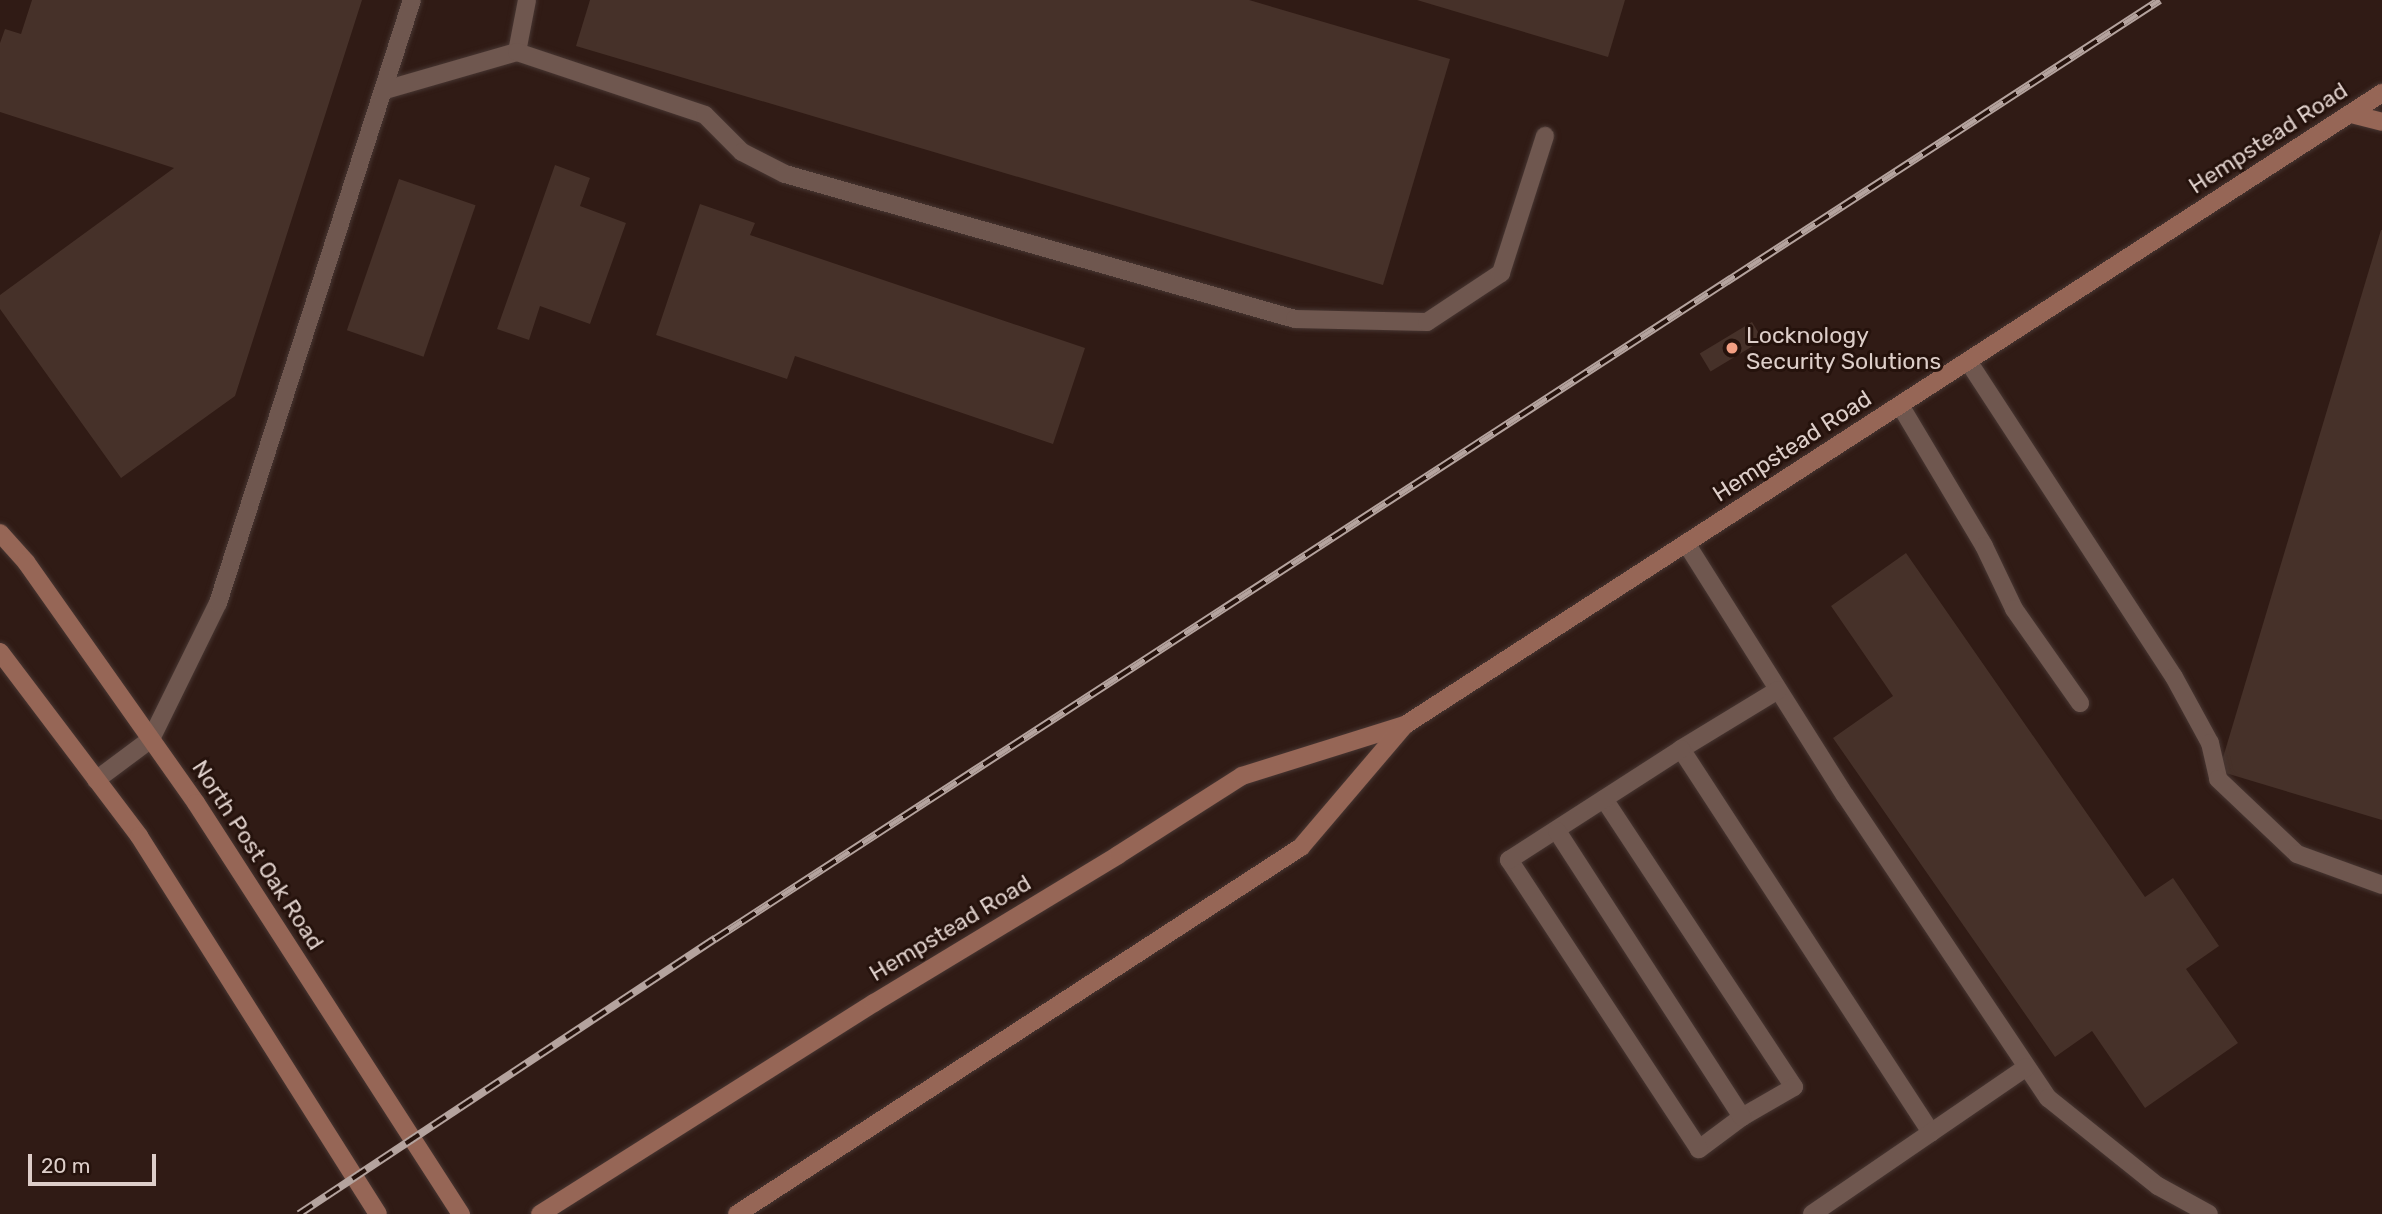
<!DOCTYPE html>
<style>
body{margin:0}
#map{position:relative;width:2382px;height:1214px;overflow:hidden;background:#301b15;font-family:Rubik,sans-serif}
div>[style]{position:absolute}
.building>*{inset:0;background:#463129;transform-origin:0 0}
.roads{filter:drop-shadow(0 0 2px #473632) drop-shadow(0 0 2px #473632)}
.lane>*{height:18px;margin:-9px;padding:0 9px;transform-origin:9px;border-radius:9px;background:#6f574f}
.secondary>*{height:18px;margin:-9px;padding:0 9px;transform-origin:9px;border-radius:9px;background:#966656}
.rail>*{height:8px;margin-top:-4px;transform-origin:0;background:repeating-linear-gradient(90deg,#25120c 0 16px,#b4a39e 0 32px);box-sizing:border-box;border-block:2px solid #b4a39e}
.dots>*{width:19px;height:19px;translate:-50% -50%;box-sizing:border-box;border:4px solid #25120c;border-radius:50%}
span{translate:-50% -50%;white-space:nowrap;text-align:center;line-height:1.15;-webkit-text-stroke:6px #25120c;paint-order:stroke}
.street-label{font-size:23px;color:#ddcec9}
.poi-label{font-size:23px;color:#ddcec9}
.left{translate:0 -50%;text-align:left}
.scale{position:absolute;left:28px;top:1154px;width:128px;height:32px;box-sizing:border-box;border:4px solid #ddcec9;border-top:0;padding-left:9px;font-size:21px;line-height:24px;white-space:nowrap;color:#ddcec9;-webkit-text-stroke:5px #25120c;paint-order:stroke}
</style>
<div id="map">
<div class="building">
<i style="clip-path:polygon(32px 0,362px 0,235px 396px,121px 478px,0 309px,0 295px,174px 168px,0 112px,0 43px,5px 29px,21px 34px)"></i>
<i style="clip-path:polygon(590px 0,1249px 0,1450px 59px,1383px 285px,576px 46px)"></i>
<i style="clip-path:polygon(1417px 0,1625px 0,1608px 57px)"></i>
<i style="clip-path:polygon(555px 165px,590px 178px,580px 206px,626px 223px,590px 324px,540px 306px,529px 340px,497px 329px)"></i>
<i style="left:399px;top:179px;width:81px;height:160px;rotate:19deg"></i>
<i style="clip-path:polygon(700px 204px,755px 223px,750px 235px,1085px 348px,1053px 444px,795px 356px,787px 379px,656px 335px)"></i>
<i style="clip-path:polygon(2381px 230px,2382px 230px,2382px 820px,2219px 771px)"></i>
<i style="left:1752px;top:322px;width:21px;height:61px;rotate:59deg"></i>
<i style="clip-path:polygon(1906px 553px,2145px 897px,2173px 878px,2219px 946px,2186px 969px,2238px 1043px,2145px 1108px,2092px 1031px,2055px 1057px,1833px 738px,1893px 696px,1831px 606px)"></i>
</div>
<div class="roads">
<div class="lane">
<i style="left:517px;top:52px;width:53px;rotate:-79.1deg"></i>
<i style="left:385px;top:90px;width:137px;rotate:-16.1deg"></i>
<i style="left:517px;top:52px;width:198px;rotate:18.5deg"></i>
<i style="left:705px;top:115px;width:52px;rotate:45deg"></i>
<i style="left:742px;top:152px;width:48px;rotate:27.1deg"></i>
<i style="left:785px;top:174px;width:530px;rotate:15.87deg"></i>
<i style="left:1295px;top:319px;width:132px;rotate:1.3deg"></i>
<i style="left:1427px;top:322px;width:89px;rotate:-33.5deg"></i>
<i style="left:1501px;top:273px;width:144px;rotate:-72.2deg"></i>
<i style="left:1968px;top:361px;width:377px;rotate:56.9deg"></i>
<i style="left:2174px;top:677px;width:75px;rotate:61.4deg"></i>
<i style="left:2210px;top:743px;width:37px;rotate:77deg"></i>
<i style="left:2218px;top:779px;width:109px;rotate:43.5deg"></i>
<i style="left:2297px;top:854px;width:90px;rotate:20deg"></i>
<i style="left:1900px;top:405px;width:164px;rotate:59.2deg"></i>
<i style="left:1984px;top:546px;width:70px;rotate:64.5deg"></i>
<i style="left:2014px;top:609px;width:115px;rotate:54.9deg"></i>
<i style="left:1686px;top:543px;width:298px;rotate:57.8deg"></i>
<i style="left:1845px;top:795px;width:365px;rotate:56.2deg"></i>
<i style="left:2048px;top:1098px;width:141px;rotate:38.7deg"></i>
<i style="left:2158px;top:1186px;width:58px;rotate:28.8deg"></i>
<i style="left:1778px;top:690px;width:114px;rotate:148.7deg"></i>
<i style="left:1681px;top:749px;width:458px;rotate:56.9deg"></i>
<i style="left:96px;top:780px;width:69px;rotate:-36.7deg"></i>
<i style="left:151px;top:739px;width:152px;rotate:-63.8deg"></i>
<i style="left:218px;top:603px;width:633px;rotate:-72.17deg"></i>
<i style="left:1604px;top:799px;width:345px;rotate:56.6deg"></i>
<i style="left:1794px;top:1087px;width:60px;rotate:150deg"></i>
<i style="left:1742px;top:1117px;width:54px;rotate:143.3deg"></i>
<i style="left:1699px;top:1149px;width:346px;rotate:-123.3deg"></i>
<i style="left:1509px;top:860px;width:205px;rotate:-32.8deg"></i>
<i style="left:1557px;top:831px;width:341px;rotate:57.1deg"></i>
<i style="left:1812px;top:1214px;width:260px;rotate:-34.4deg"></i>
</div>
<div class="secondary">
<i style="left:2351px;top:114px;width:32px;rotate:14deg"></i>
<i style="left:0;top:533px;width:39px;rotate:48deg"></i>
<i style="left:26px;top:562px;width:295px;rotate:54.8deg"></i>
<i style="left:196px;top:803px;width:489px;rotate:57.2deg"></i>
<i style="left:0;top:652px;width:231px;rotate:52.9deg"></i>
<i style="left:139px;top:836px;width:447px;rotate:57.7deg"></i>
<i style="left:540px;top:1214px;width:395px;rotate:-32.3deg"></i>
<i style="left:874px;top:1003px;width:285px;rotate:-31.2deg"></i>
<i style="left:1118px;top:855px;width:147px;rotate:-32.5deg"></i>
<i style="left:1242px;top:776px;width:171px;rotate:-17.4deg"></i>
<i style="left:1405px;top:725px;width:1164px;rotate:-32.9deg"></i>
<i style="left:737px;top:1214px;width:673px;rotate:-33.05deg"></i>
<i style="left:1301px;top:847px;width:160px;rotate:-49.6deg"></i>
</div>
</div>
<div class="rail">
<i style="left:299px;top:1214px;width:499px;rotate:-33.5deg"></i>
<i style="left:715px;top:939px;width:1723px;rotate:-33.02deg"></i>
</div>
<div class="dots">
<i style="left:1732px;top:348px;background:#f39f83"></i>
</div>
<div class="street-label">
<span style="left:2268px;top:138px;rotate:-33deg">Hempstead Road</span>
<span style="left:1792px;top:446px;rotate:-33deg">Hempstead Road</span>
<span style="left:258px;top:855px;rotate:57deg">North Post Oak Road</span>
<span style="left:950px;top:928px;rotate:-31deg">Hempstead Road</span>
</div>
<div class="poi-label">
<span class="left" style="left:1746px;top:348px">Locknology<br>Security Solutions</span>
</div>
<div class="scale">20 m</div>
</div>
